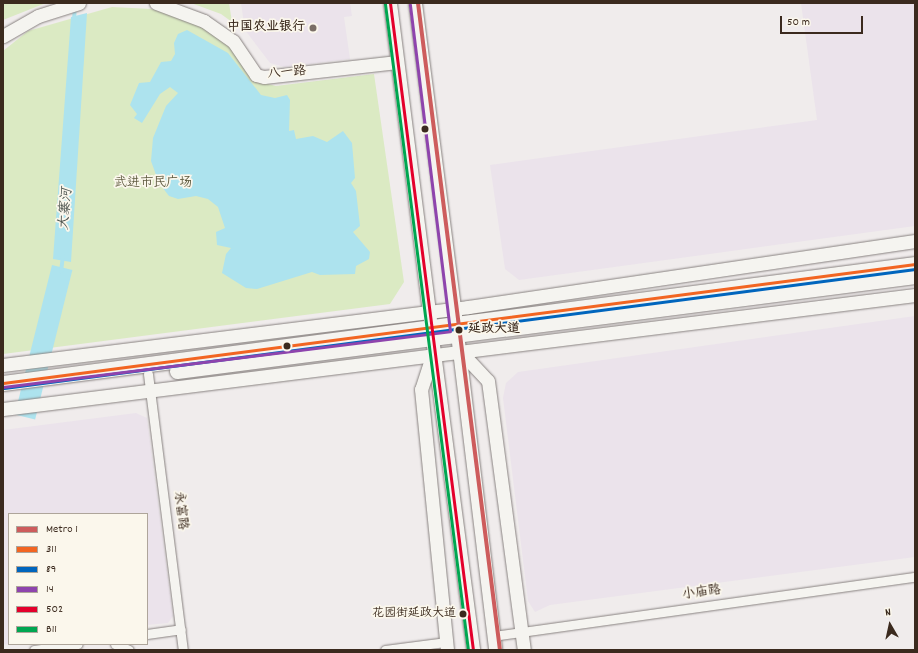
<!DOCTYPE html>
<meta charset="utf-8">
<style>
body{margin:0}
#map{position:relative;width:918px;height:653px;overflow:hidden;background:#f0ecec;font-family:Dekko,"LXGW WenKai TC",sans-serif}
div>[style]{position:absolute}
.built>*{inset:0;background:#ebe3eb}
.green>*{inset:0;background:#dbeac3}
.water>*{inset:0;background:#ade3ee;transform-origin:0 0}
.stream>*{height:3.5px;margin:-1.75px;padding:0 1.75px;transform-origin:1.75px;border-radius:1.75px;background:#ade3ee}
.roads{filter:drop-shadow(0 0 1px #888280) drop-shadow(0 0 1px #888280)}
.street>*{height:9px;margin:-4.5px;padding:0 4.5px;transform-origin:4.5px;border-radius:4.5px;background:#f5f4f0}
.secondary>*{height:13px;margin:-6.5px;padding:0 6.5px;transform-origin:6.5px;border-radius:6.5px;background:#f5f4f0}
.primary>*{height:15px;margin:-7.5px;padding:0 7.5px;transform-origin:7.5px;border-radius:7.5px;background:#f5f4f0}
.bus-1>*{height:3px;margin:-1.5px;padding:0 1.5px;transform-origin:1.5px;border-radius:1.5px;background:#f26522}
.bus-2>*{height:3px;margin:-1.5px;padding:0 1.5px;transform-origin:1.5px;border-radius:1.5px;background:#0065bd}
.bus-3>*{height:3px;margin:-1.5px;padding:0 1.5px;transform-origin:1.5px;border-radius:1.5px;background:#8e44ad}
.bus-4>*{height:3px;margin:-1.5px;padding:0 1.5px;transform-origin:1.5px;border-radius:1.5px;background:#e4002b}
.bus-5>*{height:3px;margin:-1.5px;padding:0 1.5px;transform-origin:1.5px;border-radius:1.5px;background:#00a651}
.metro-1>*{height:4px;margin:-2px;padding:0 2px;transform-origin:2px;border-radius:2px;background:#cd5c5c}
.dots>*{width:11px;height:11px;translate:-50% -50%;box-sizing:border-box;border:2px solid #fbf7ec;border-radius:50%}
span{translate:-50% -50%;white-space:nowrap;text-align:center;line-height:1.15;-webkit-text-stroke:3.5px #fbf7ec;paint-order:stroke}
.bus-label{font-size:12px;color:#3b2a1e}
.right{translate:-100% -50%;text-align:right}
.poi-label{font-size:13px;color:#3b2a1e;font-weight:700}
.street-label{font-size:13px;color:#3b2a1e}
.park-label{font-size:13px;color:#5e5a3f}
.stop-label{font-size:13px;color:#3b2a1e;font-weight:700}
.left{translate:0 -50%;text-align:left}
.water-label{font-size:14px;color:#505752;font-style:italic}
.frame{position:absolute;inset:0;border:4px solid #3b2a1e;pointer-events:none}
.legend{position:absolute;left:8px;top:513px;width:140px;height:132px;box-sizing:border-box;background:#fbf7ec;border:1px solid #aea59a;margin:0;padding:5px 7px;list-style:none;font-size:12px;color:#3b2a1e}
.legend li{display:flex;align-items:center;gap:8px;height:20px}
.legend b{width:20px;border:1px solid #aea59a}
.north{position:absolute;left:870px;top:605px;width:40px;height:40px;-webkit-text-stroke:3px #fbf7ec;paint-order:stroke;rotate:351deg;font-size:11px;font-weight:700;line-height:16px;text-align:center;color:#3b2a1e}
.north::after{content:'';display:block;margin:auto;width:14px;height:18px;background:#3b2a1e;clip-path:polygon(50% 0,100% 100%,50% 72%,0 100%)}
.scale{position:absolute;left:780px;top:16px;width:83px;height:18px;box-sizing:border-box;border:2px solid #3b2a1e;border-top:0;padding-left:5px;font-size:12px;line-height:14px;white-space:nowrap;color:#3b2a1e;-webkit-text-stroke:3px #fbf7ec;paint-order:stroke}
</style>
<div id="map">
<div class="built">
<i style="clip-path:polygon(241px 3px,350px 3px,352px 16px,344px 17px,350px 59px,285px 67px,270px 63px,245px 30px)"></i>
<i style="clip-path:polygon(801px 3px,915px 3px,915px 226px,519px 280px,505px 269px,490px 165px,817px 120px)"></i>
<i style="clip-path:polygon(915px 316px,915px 557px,550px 605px,535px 612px,528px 601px,503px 398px,506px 383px,518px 372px)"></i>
<i style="clip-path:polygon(136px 413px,147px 418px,173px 616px,168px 623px,147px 625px,147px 514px,9px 514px,9px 644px,3px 645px,3px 430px)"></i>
</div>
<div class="green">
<i style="clip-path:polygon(3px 3px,46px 3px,3px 20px)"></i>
<i style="clip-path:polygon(191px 3px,229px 3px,232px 22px,221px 14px)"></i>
<i style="clip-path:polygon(112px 7px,151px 9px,193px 19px,215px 29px,264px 83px,276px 86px,374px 74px,404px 282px,390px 304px,3px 354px,3px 51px,28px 31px)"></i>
</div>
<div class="water">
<i style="clip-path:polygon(87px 13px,71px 262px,53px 259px,71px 17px)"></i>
<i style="clip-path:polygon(187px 30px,228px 53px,261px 95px,275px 98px,287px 95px,290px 100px,289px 131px,294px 130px,296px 139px,313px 136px,327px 142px,343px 131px,352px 143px,355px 178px,351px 183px,356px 191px,360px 226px,353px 232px,370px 252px,369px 259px,356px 266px,355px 274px,320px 275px,312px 272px,257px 289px,246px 288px,222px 273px,226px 254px,231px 248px,217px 245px,216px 232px,225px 228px,218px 207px,208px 199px,196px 196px,178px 199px,169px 196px,159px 183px,151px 161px,153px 138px,166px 106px,178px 93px,170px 87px,160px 94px,142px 123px,134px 118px,137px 114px,130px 105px,139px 83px,150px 82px,161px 62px,171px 61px,175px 54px,174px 43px,178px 34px)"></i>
<i style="left:52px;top:265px;width:21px;height:154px;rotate:14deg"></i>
</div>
<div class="stream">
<i style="left:74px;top:20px;width:14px;rotate:-86deg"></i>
<i style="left:61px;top:272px;width:16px;rotate:-83deg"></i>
</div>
<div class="roads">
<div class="street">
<i style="left:148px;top:374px;width:278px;rotate:82.8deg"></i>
<i style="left:147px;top:634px;width:34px;rotate:-8deg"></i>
<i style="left:493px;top:636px;width:426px;rotate:-8deg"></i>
<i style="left:115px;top:644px;width:15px;rotate:23deg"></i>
<i style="left:34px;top:650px;width:44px;rotate:-7.8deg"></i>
<i style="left:385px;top:650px;width:62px;rotate:-7.5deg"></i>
</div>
<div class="secondary">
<i style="left:156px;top:3px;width:51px;rotate:20.6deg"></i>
<i style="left:204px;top:21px;width:35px;rotate:35deg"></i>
<i style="left:233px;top:41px;width:41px;rotate:55.9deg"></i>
<i style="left:256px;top:75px;width:8px;rotate:14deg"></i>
<i style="left:264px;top:77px;width:134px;rotate:-6.4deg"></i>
<i style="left:390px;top:3px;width:319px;rotate:82.8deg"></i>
<i style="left:415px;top:3px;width:317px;rotate:82.7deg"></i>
<i style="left:3px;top:36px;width:40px;rotate:-29.7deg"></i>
<i style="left:38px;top:16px;width:43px;rotate:-17.6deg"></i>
<i style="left:458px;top:342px;width:310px;rotate:83.1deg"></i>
<i style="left:433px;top:345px;width:308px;rotate:82.5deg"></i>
<i style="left:459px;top:350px;width:42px;rotate:46.9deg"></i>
<i style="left:488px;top:381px;width:271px;rotate:82.4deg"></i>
<i style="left:432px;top:356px;width:35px;rotate:108deg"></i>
<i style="left:421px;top:389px;width:262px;rotate:84.3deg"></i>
<i style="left:3px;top:365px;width:469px;rotate:-7.1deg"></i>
<i style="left:468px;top:307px;width:452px;rotate:-8.4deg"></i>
<i style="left:3px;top:409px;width:919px;rotate:-7.13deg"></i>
</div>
<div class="primary">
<i style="left:177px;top:371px;width:744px;rotate:-7.34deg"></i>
<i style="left:3px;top:383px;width:920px;rotate:-7.43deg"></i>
</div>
</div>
<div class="bus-1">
<i style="left:3px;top:383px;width:920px;rotate:-7.43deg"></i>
</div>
<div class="bus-2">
<i style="left:4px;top:388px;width:919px;rotate:-7.44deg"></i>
</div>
<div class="bus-3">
<i style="left:3px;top:387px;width:450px;rotate:-7.1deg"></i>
<i style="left:450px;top:331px;width:329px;rotate:-97deg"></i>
</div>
<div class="bus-4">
<i style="left:390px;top:3px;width:652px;rotate:82.69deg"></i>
</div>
<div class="bus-5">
<i style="left:385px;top:4px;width:651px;rotate:82.68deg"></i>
</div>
<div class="metro-1">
<i style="left:418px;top:3px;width:652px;rotate:82.78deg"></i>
</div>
<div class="dots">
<i style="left:313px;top:28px;background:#7a6e66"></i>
<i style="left:425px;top:129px;background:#3b2a1e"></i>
<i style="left:459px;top:330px;background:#3b2a1e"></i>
<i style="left:287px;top:346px;background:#3b2a1e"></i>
<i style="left:463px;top:614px;background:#3b2a1e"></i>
</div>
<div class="bus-label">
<span class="right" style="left:456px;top:614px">花园街延政大道</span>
</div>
<div class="poi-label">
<span class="right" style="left:305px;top:28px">中国农业银行</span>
</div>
<div class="street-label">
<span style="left:287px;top:74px;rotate:-5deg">八一路</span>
<span style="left:179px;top:511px;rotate:83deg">永富路</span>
<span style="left:702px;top:594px;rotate:-8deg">小庙路</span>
</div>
<div class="park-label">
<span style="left:153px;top:184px">武进市民广场</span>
</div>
<div class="stop-label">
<span class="left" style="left:468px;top:330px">延政大道</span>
</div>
<div class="water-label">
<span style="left:66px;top:209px;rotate:-85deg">大寨河</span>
</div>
<div class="frame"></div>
<ul class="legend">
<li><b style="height:5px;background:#cd5c5c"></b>Metro 1</li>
<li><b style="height:5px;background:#f26522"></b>311</li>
<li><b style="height:5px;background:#0065bd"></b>89</li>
<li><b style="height:5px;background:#8e44ad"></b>14</li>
<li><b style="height:5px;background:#e4002b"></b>502</li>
<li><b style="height:5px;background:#00a651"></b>B11</li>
</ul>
<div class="north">N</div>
<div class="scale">50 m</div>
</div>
